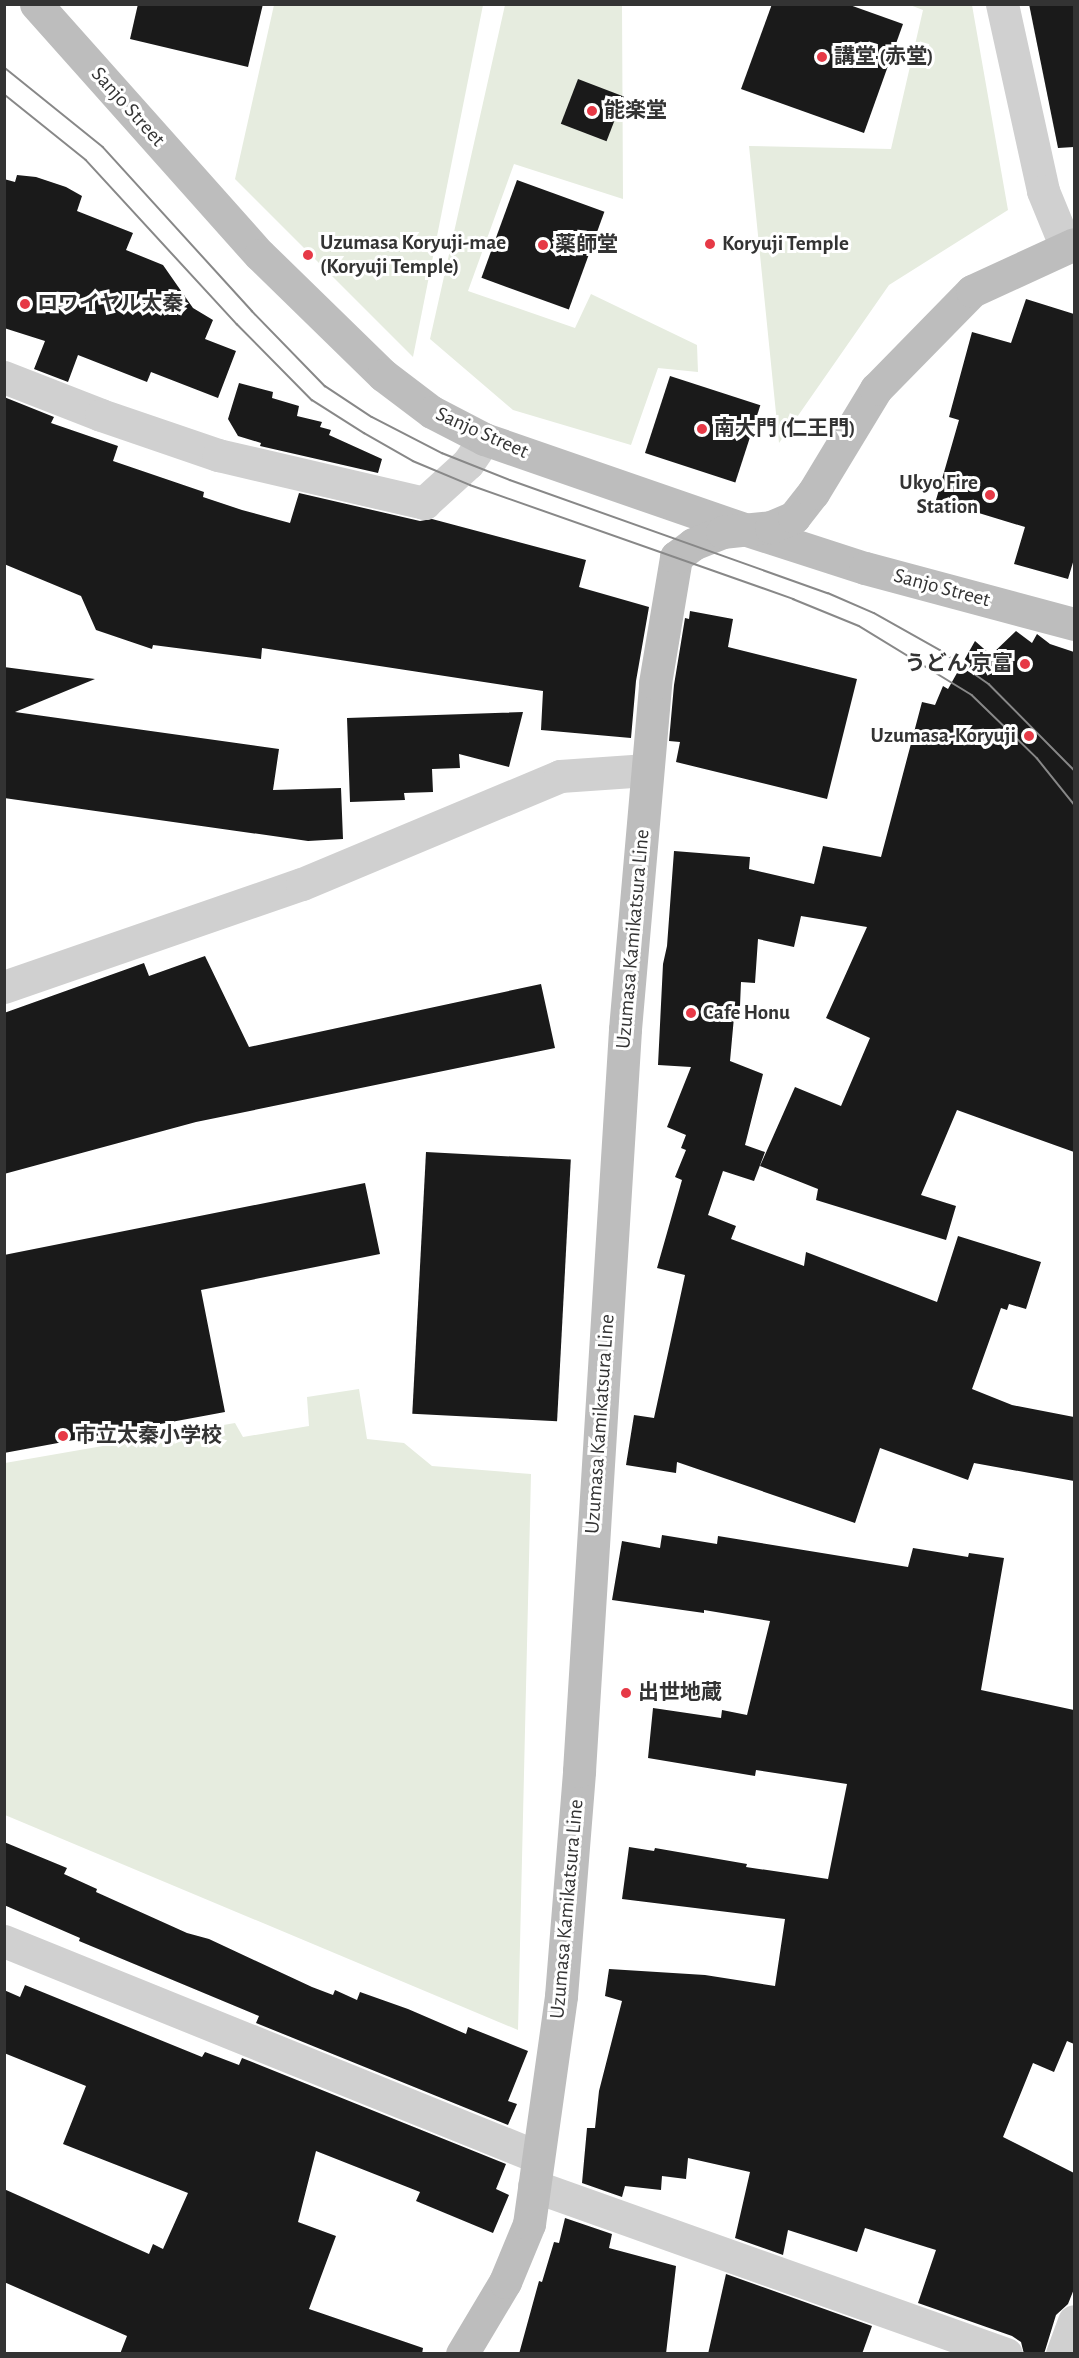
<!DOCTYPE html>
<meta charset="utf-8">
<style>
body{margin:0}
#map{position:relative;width:1079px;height:2358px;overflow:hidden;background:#fff;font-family:"Alegreya Sans","Noto Sans JP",sans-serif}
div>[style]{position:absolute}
.green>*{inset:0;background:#e6ecdf}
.building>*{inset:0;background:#1a1a1a;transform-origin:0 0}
.street>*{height:33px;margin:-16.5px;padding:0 16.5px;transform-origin:16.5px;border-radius:16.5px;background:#d0d0d0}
.secondary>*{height:33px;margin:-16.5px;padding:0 16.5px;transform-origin:16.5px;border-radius:16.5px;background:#bdbdbd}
.tram>*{height:1.5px;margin:-0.75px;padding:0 0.75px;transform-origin:0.75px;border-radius:0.75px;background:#888}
.dots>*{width:16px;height:16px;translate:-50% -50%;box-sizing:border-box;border:3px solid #fff;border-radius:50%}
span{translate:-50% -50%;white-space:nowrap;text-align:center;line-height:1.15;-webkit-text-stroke:6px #fff;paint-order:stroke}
.poi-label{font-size:21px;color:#333;font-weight:700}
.left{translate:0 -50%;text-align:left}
.right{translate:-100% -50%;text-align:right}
.street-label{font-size:21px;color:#333}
.frame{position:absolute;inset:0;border:6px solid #333;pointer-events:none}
</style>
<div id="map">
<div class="green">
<i style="clip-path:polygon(274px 5px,483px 5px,413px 357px,235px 179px)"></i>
<i style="clip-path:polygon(505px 5px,622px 5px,623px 199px,514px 164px,468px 291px,575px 328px,591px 294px,697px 345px,698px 372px,658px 368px,631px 445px,513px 410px,430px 339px)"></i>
<i style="clip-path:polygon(910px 5px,972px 5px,1008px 210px,889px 285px,779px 443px,749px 146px,891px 149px,923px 10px)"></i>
<i style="clip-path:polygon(359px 1389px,367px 1439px,404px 1443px,432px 1466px,531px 1474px,518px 2030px,5px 1815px,5px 1463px,235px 1423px,243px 1437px,309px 1426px,307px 1397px)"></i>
</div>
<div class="building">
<i style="clip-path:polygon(138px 4px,263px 4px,248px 67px,130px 39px)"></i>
<i style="clip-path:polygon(772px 4px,847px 4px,903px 24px,864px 133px,741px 89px)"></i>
<i style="clip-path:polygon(1029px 4px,1074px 4px,1074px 147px,1058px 148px)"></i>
<i style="left:578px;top:79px;width:49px;height:48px;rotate:21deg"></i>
<i style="clip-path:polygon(17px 175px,36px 177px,66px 187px,82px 196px,77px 211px,133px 233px,126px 250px,163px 265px,193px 308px,213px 320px,205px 339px,236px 351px,218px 398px,151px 372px,147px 382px,78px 355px,68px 382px,34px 369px,45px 341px,4px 328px,4px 179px,15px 182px)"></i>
<i style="left:517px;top:180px;width:93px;height:104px;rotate:20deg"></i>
<i style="clip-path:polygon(1026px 299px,1074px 314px,1074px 559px,1068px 579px,1014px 564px,1025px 527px,936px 500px,959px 420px,949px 417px,972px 332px,1011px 343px)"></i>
<i style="left:670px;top:376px;width:95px;height:81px;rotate:18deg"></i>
<i style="clip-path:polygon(239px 383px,273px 392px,272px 398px,299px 406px,297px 416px,322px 422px,320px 427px,331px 430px,329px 435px,382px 459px,378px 473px,260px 446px,261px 443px,238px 436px,228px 419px)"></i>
<i style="clip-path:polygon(4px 397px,54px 417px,51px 423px,118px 446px,113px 461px,204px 492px,203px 497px,242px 510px,290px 523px,299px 493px,420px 521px,432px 519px,586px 560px,579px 587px,649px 607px,636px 681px,631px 738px,541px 730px,543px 691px,262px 648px,261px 659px,153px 645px,152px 649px,96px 630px,81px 596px,4px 564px)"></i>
<i style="clip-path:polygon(690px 611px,733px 619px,728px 647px,857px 679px,827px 799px,676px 762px,680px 742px,669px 741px,674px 685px,685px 618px,689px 619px)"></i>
<i style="clip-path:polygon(1016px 631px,1032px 643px,1037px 634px,1050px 644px,1074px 652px,1074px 1152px,957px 1110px,921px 1195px,956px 1206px,946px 1240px,816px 1200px,818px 1189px,760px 1166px,795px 1087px,841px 1106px,870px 1038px,826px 1018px,867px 927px,801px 916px,794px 947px,758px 939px,755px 983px,741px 982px,740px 1006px,735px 1006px,730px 1061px,763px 1074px,745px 1145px,765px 1152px,754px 1181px,723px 1171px,708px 1215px,736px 1226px,731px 1239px,804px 1266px,806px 1252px,937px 1302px,958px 1236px,1041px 1262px,1026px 1309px,1009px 1304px,1007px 1310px,1001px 1308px,972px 1389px,1012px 1405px,1074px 1417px,1074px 1481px,974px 1463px,968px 1480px,880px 1448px,855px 1523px,677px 1462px,676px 1473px,626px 1465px,634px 1415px,654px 1418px,685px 1275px,657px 1268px,682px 1180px,675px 1177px,686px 1150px,681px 1148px,686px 1135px,667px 1127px,691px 1067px,658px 1065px,663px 964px,667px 946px,674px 851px,750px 857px,749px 869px,814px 884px,823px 846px,881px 857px,922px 702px,935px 705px,943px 686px,948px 689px,975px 641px,991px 655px)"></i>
<i style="clip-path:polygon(4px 667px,95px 679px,15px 712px,279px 749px,273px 790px,341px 788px,343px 839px,308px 841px,4px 798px)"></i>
<i style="clip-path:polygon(523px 712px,509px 767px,459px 754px,460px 768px,432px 769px,433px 792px,404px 793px,405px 800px,350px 802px,347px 718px)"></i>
<i style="clip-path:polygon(205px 956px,249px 1047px,541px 984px,555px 1048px,196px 1122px,4px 1174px,4px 1013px,144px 963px,149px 976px)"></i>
<i style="left:426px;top:1152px;width:145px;height:262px;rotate:3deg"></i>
<i style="clip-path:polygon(365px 1183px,380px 1254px,201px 1290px,225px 1412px,4px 1453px,4px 1255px)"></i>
<i style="clip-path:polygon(662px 1535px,717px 1544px,718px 1536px,908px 1567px,913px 1548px,968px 1557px,969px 1553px,1004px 1558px,981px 1690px,1074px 1710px,1074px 2044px,1067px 2041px,1054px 2072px,1033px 2063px,1003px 2137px,1074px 2173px,1074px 2289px,1068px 2304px,1056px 2315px,1044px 2354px,1024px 2354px,1021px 2342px,1012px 2336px,918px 2303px,936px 2250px,865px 2228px,857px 2252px,788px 2230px,783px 2255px,735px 2238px,750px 2172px,688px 2158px,686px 2179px,662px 2176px,661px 2190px,625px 2186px,622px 2197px,582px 2183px,587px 2128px,595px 2128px,599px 2091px,622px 2001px,605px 1996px,609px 1969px,705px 1975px,775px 1986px,785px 1919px,622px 1899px,629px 1847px,654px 1851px,655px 1848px,747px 1864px,746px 1867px,828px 1879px,847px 1784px,756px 1770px,755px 1776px,648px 1758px,653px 1708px,721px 1718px,722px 1710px,747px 1715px,770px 1621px,704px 1610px,704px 1613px,612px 1600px,622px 1541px,660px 1548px)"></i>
<i style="clip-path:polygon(4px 1842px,67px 1868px,64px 1874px,97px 1889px,96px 1892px,187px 1933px,209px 1939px,312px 1987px,333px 1995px,335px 1990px,357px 2000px,360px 1992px,408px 2009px,466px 2034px,468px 2027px,528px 2051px,508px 2101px,517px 2104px,508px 2125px,256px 2023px,259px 2016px,79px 1941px,80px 1938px,4px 1905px)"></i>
<i style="clip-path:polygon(25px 1985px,202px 2057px,205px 2052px,239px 2065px,242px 2058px,506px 2164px,496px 2189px,509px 2195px,493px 2233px,416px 2201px,420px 2192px,316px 2151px,298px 2222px,336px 2236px,309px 2309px,423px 2348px,422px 2354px,120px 2354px,127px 2336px,4px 2282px,4px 2189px,149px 2254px,153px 2244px,163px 2249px,188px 2193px,63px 2144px,86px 2086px,4px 2053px,4px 1990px,20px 1997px)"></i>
<i style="clip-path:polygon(565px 2218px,612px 2234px,609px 2248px,676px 2266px,666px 2354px,519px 2354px,539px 2281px,542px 2282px,554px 2242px,559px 2243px)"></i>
<i style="clip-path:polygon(726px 2274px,872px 2326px,862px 2354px,708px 2354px)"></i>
</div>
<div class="street">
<i style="left:1002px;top:4px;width:191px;rotate:77.6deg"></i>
<i style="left:1043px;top:191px;width:61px;rotate:67.7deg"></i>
<i style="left:4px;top:377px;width:104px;rotate:21.4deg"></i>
<i style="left:101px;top:415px;width:124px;rotate:18.9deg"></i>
<i style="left:218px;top:455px;width:212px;rotate:13.1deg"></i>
<i style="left:424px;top:503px;width:59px;rotate:-42.3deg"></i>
<i style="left:468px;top:463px;width:29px;rotate:-56deg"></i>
<i style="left:4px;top:987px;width:315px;rotate:-19.1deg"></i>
<i style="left:302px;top:884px;width:280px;rotate:-22.7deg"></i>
<i style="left:560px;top:776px;width:87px;rotate:-3.9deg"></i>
<i style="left:4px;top:1941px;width:576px;rotate:22.02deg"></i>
<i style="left:534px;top:2186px;width:501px;rotate:19.59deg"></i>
<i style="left:1062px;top:2354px;width:35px;rotate:-70deg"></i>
</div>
<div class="secondary">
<i style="left:36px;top:4px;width:336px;rotate:48.3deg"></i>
<i style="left:260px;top:255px;width:172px;rotate:44.3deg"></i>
<i style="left:383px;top:375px;width:61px;rotate:37.1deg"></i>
<i style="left:432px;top:412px;width:59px;rotate:27.4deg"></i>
<i style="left:484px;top:439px;width:278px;rotate:19.1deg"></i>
<i style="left:747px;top:530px;width:124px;rotate:17.9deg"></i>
<i style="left:865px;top:568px;width:216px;rotate:15deg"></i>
<i style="left:462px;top:2354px;width:84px;rotate:-59.2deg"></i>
<i style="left:505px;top:2282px;width:63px;rotate:-67.5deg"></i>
<i style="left:529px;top:2224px;width:230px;rotate:-82deg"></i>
<i style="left:561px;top:1996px;width:226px;rotate:-85.4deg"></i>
<i style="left:579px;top:1771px;width:743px;rotate:-86.45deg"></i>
<i style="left:625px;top:1029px;width:347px;rotate:-85deg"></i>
<i style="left:655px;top:683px;width:128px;rotate:-80.5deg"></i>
<i style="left:676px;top:557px;width:21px;rotate:-37deg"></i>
<i style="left:693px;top:544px;width:31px;rotate:-22deg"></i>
<i style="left:722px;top:532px;width:49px;rotate:-5.8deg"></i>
<i style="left:771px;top:527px;width:25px;rotate:-23deg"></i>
<i style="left:794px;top:517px;width:31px;rotate:-52deg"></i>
<i style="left:813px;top:493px;width:122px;rotate:-58.8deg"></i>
<i style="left:876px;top:389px;width:137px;rotate:-45.6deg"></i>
<i style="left:972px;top:291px;width:112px;rotate:-24.7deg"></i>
</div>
<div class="tram">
<i style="left:4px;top:67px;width:127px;rotate:38.9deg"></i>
<i style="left:103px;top:147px;width:222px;rotate:47.7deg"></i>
<i style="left:252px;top:311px;width:105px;rotate:45.8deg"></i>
<i style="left:325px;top:386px;width:56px;rotate:33.4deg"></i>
<i style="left:372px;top:417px;width:79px;rotate:27.2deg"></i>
<i style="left:442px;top:453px;width:73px;rotate:21.7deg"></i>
<i style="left:510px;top:480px;width:337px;rotate:19.6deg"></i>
<i style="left:828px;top:593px;width:50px;rotate:23.5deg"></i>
<i style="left:874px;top:613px;width:76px;rotate:29.3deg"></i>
<i style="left:940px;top:650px;width:60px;rotate:34.8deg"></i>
<i style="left:989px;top:684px;width:121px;rotate:45.3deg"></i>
<i style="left:4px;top:94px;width:105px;rotate:38.8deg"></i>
<i style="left:86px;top:160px;width:223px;rotate:47.4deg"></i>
<i style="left:237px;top:324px;width:107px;rotate:45.4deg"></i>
<i style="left:312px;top:400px;width:62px;rotate:32.4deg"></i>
<i style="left:364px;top:433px;width:56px;rotate:29.7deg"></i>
<i style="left:413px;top:461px;width:62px;rotate:22.8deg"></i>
<i style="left:470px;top:485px;width:343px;rotate:19.4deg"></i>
<i style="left:793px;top:599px;width:71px;rotate:22.2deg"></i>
<i style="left:859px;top:626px;width:132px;rotate:31.4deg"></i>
<i style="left:972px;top:695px;width:91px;rotate:44.1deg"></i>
<i style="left:1037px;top:758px;width:59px;rotate:51.2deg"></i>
</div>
<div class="dots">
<i style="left:822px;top:57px;background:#e63946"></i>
<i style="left:592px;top:111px;background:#e63946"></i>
<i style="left:710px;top:244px;background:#e63946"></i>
<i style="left:543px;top:245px;background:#e63946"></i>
<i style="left:308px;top:255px;background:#e63946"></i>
<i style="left:25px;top:304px;background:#e63946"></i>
<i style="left:702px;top:429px;background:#e63946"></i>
<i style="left:990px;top:495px;background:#e63946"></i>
<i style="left:1025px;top:664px;background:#e63946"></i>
<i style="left:1029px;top:736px;background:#e63946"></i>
<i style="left:691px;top:1013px;background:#e63946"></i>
<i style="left:63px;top:1436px;background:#e63946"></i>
<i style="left:626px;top:1693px;background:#e63946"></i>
</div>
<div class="poi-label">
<span class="left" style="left:834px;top:57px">講堂 (赤堂)</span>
<span class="left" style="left:604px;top:111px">能楽堂</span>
<span class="left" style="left:320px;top:255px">Uzumasa Koryuji-mae<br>(Koryuji Temple)</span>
<span class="left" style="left:722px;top:244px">Koryuji Temple</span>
<span class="left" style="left:555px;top:245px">薬師堂</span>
<span class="left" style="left:37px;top:304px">ロワイヤル太秦</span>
<span class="left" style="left:714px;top:429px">南大門 (仁王門)</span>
<span class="right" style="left:978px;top:495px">Ukyo Fire<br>Station</span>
<span class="right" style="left:1013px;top:664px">うどん 京富</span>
<span class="right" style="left:1016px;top:736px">Uzumasa-Koryuji</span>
<span class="left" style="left:703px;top:1013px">Cafe Honu</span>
<span class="left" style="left:75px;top:1436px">市立太秦小学校</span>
<span class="left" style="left:638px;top:1693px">出世地蔵</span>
</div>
<div class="street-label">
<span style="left:128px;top:107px;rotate:48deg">Sanjo Street</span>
<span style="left:482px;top:433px;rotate:24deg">Sanjo Street</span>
<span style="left:942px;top:588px;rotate:15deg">Sanjo Street</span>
<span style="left:633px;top:939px;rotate:-85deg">Uzumasa Kamikatsura Line</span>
<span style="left:600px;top:1424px;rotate:-86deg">Uzumasa Kamikatsura Line</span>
<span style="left:567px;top:1909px;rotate:-85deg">Uzumasa Kamikatsura Line</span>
</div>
<div class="frame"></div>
</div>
